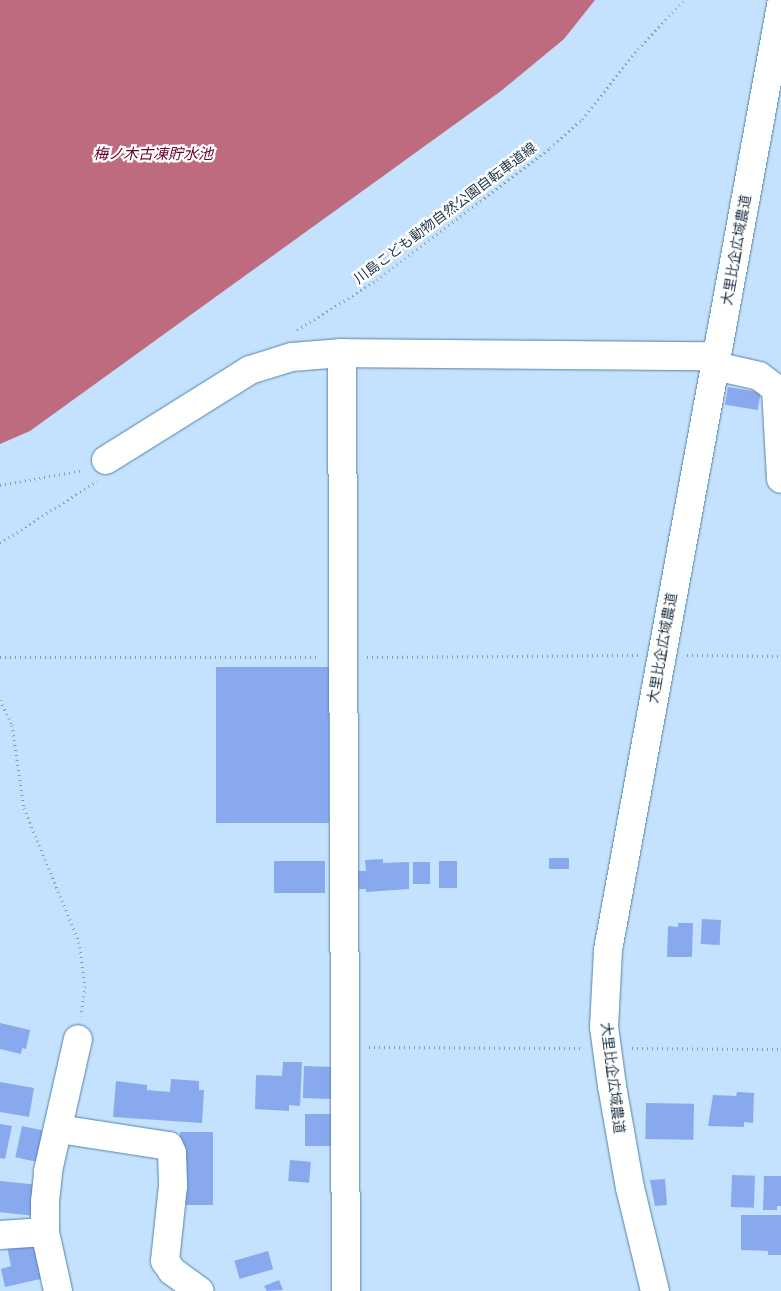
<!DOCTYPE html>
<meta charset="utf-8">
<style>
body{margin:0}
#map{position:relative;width:781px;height:1291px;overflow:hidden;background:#c4e2fd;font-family:Commissioner,"Noto Sans JP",sans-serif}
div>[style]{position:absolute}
.water>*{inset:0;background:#bf6b7f}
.building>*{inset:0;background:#89a9ef;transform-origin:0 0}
.path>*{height:3px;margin-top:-1.5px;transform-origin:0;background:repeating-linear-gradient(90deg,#829cb4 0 1px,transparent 0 5px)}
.roads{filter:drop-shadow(0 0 1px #5383ab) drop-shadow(0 0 1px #5383ab)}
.minor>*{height:28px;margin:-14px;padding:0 14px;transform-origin:14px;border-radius:14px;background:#fff}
span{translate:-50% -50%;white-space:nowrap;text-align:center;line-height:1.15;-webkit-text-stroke:4.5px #fff;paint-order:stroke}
.street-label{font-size:14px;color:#24394b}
.water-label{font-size:15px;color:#6c002e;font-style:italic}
</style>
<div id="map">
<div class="water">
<i style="clip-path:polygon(0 0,595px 0,564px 39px,501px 91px,30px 431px,0 444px)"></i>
</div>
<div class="building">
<i style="left:728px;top:387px;width:33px;height:18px;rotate:9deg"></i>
<i style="left:329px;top:667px;width:156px;height:113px;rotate:90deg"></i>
<i style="left:549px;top:858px;width:20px;height:11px"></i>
<i style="clip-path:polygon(383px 859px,383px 863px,409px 862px,409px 889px,366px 892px,366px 889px,359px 889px,358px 871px,366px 871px,365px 860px)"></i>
<i style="left:274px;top:861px;width:51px;height:32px"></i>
<i style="left:439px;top:861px;width:18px;height:27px"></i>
<i style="left:430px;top:862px;width:22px;height:17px;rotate:90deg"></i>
<i style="left:702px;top:919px;width:19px;height:25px;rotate:3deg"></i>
<i style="clip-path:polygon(678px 923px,693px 923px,692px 957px,667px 957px,668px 926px,678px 927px)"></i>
<i style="clip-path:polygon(0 1023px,30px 1030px,26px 1049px,22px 1048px,21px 1054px,0 1049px)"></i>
<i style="clip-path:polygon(283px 1062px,302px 1062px,300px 1106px,289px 1105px,289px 1111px,255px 1109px,256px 1075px,282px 1076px)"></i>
<i style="left:304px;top:1066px;width:28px;height:32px;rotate:2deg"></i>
<i style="clip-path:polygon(171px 1079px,199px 1081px,199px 1090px,204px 1090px,202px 1123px,113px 1117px,116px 1081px,147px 1085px,147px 1090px,170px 1092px)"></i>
<i style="clip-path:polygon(0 1082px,34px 1088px,29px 1117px,0 1112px)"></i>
<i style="clip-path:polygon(737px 1092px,754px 1093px,753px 1123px,744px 1122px,744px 1127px,708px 1126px,713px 1095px,736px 1096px)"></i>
<i style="left:646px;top:1103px;width:48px;height:36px;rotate:1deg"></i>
<i style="left:305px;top:1114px;width:27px;height:32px"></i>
<i style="clip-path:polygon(0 1124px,12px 1126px,5px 1159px,0 1158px)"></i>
<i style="left:22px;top:1126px;width:24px;height:32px;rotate:12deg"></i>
<i style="left:180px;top:1132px;width:33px;height:73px"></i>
<i style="left:290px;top:1160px;width:21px;height:21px;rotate:5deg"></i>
<i style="left:732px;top:1175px;width:23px;height:32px;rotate:2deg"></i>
<i style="clip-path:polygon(764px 1176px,781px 1176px,781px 1206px,777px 1206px,777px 1210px,763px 1210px)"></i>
<i style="clip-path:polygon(665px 1179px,667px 1205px,655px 1206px,650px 1180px)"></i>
<i style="left:0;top:1181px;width:37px;height:31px;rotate:6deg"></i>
<i style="clip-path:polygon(741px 1215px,781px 1215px,781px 1255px,768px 1255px,768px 1251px,741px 1250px)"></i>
<i style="clip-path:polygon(37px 1240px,45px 1278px,5px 1287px,1px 1269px,11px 1266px,7px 1247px)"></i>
<i style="left:268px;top:1251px;width:19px;height:35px;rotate:74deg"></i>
<i style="clip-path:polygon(279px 1280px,283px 1290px,267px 1291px,264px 1286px)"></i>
</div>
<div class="path">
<i style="left:297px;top:330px;width:94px;rotate:-32deg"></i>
<i style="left:377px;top:280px;width:218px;rotate:-37.3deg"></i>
<i style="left:550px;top:148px;width:43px;rotate:-42.2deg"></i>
<i style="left:582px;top:119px;width:90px;rotate:-51.3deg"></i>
<i style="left:638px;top:49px;width:67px;rotate:-46.8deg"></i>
<i style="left:0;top:485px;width:84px;rotate:-10.2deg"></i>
<i style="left:0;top:543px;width:115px;rotate:-32.6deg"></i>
<i style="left:687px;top:655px;width:94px;rotate:0.6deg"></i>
<i style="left:0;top:657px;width:318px"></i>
<i style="left:367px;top:657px;width:271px;rotate:-0.4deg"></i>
<i style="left:0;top:700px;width:28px;rotate:64deg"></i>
<i style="left:12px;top:725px;width:84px;rotate:81.8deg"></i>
<i style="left:24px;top:808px;width:145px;rotate:67.7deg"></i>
<i style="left:79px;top:942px;width:44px;rotate:82.2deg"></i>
<i style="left:85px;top:986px;width:30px;rotate:98deg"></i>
<i style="left:369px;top:1047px;width:214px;rotate:0.3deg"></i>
<i style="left:632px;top:1048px;width:149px;rotate:0.4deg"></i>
</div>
<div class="roads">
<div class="minor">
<i style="left:342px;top:353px;width:938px;rotate:89.76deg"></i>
<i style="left:715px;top:366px;width:45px;rotate:12.8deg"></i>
<i style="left:759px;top:376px;width:21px;rotate:37deg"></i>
<i style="left:776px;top:389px;width:90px;rotate:86.8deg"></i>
<i style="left:106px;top:460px;width:170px;rotate:-32deg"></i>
<i style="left:250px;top:370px;width:44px;rotate:-17.2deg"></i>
<i style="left:292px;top:357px;width:50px;rotate:-4.6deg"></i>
<i style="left:342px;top:353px;width:375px;rotate:0.5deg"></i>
<i style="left:59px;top:1129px;width:111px;rotate:8.8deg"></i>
<i style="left:169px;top:1146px;width:8px;rotate:67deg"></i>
<i style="left:172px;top:1153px;width:33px;rotate:88deg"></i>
<i style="left:173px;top:1186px;width:75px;rotate:96.1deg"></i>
<i style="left:165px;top:1261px;width:12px;rotate:55deg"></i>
<i style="left:172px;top:1271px;width:34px;rotate:36deg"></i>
<i style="left:0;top:1235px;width:45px;rotate:-3.8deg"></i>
<i style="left:58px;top:1291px;width:60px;rotate:-102.4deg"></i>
<i style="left:45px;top:1232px;width:30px;rotate:-90deg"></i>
<i style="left:45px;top:1202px;width:31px;rotate:-84deg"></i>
<i style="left:48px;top:1171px;width:135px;rotate:-77.2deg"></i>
<i style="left:655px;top:1291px;width:106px;rotate:-103.6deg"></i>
<i style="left:630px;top:1188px;width:104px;rotate:-100deg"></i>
<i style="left:612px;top:1086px;width:60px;rotate:-97.7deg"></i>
<i style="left:604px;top:1027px;width:77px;rotate:-87deg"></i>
<i style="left:608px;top:950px;width:960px;rotate:-79.62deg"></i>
</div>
</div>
<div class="street-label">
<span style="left:445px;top:213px;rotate:-37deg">川島こども動物自然公園自転車道線</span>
<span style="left:736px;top:250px;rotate:-80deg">大里比企広域農道</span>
<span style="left:662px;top:648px;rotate:-80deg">大里比企広域農道</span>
<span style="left:613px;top:1078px;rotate:83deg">大里比企広域農道</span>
</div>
<div class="water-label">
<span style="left:153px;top:154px">梅ノ木古凍貯水池</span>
</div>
</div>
